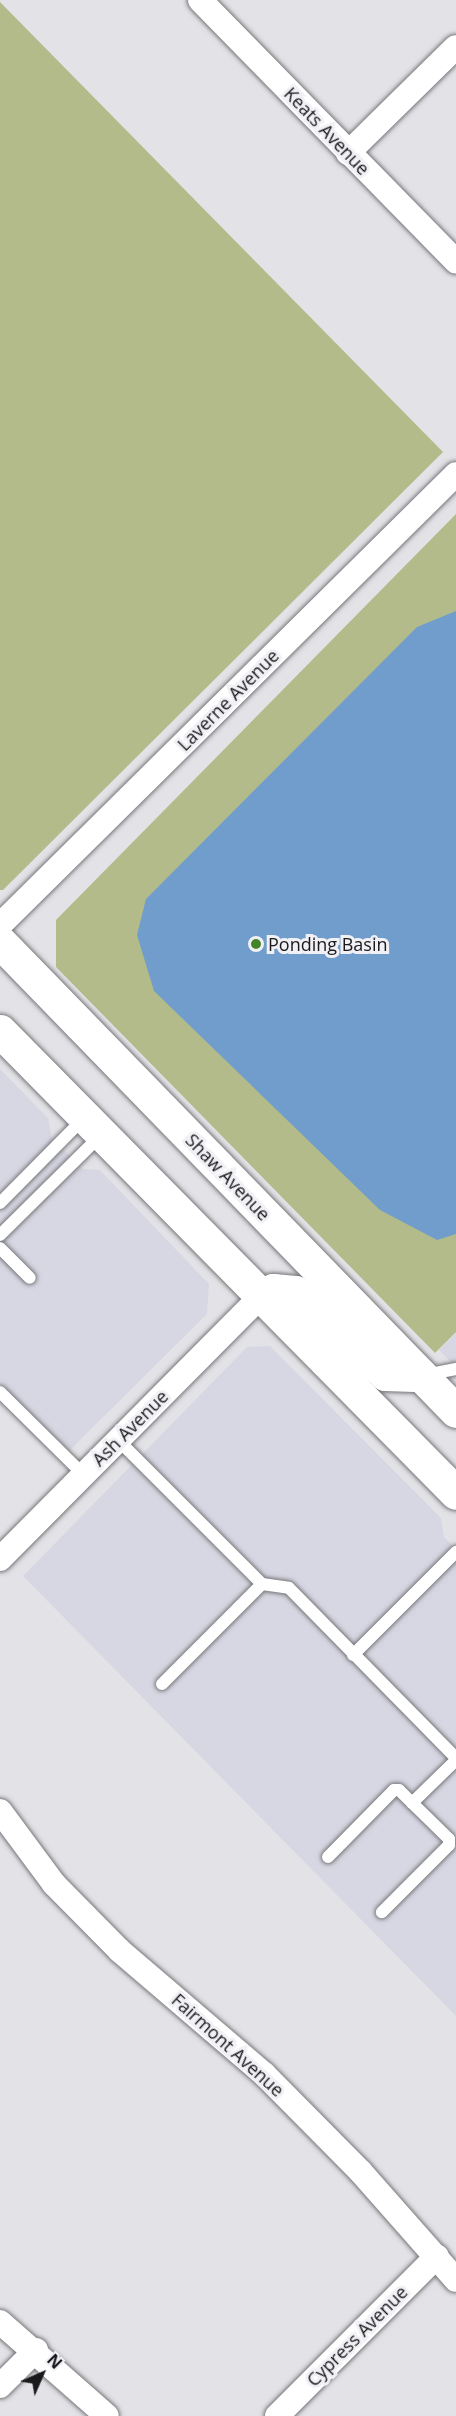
<!DOCTYPE html>
<style>
body{margin:0}
#map{position:relative;width:456px;height:2416px;overflow:hidden;background:#e3e3e7;font-family:"Open Sans",sans-serif}
div>[style]{position:absolute}
.built>*{inset:0;background:#d6d7e2}
.green>*{inset:0;background:#b3bb8a}
.water>*{inset:0;background:#719dcc}
.roads{filter:drop-shadow(0 0 2px #77777b) drop-shadow(0 0 2px #77777b)}
.service>*{height:12px;margin:-6px;padding:0 6px;transform-origin:6px;border-radius:6px;background:#fff}
.minor>*{height:24px;margin:-12px;padding:0 12px;transform-origin:12px;border-radius:12px;background:#fff}
.primary>*{height:33px;margin:-16.5px;padding:0 16.5px;transform-origin:16.5px;border-radius:16.5px;background:#fff}
.dots>*{width:16px;height:16px;translate:-50% -50%;box-sizing:border-box;border:3px solid #f0f0f5;border-radius:50%}
span{translate:-50% -50%;white-space:nowrap;text-align:center;line-height:1.15;-webkit-text-stroke:6px #f0f0f5;paint-order:stroke}
.street-label{font-size:18px;color:#1a1a1c}
.poi-label{font-size:18px;color:#1a1a1c}
.left{translate:0 -50%;text-align:left}
.north{position:absolute;left:12px;top:2344px;width:60px;height:60px;-webkit-text-stroke:4px #f0f0f5;paint-order:stroke;rotate:45deg;font-size:16px;font-weight:700;line-height:24px;text-align:center;color:#1a1a1c}
.north::after{content:'';display:block;margin:auto;width:21px;height:27px;background:#1a1a1c;clip-path:polygon(50% 0,100% 100%,50% 72%,0 100%)}
</style>
<div id="map">
<div class="built">
<i style="clip-path:polygon(0 1069px,48px 1118px,52px 1138px,83px 1169px,100px 1170px,209px 1284px,207px 1314px,61px 1459px,0 1398px)"></i>
<i style="clip-path:polygon(456px 1333px,456px 1367px,439px 1350px)"></i>
<i style="clip-path:polygon(270px 1346px,441px 1518px,444px 1537px,456px 1549px,456px 2016px,23px 1576px,247px 1347px)"></i>
</div>
<div class="green">
<i style="clip-path:polygon(0 2px,443px 452px,3px 890px,0 890px)"></i>
<i style="clip-path:polygon(456px 514px,456px 1332px,435px 1353px,56px 967px,56px 920px)"></i>
</div>
<div class="water">
<i style="clip-path:polygon(456px 611px,456px 1234px,437px 1240px,380px 1210px,154px 991px,137px 935px,146px 899px,417px 627px)"></i>
</div>
<div class="roads">
<div class="service">
<i style="left:0;top:1203px;width:118px;rotate:-45.3deg"></i>
<i style="left:0;top:1235px;width:142px;rotate:-44.7deg"></i>
<i style="left:0;top:1248px;width:42px;rotate:45deg"></i>
<i style="left:425px;top:1375px;width:32px;rotate:-11deg"></i>
<i style="left:0;top:1392px;width:118px;rotate:44.7deg"></i>
<i style="left:118px;top:1440px;width:204px;rotate:45deg"></i>
<i style="left:262px;top:1584px;width:27px;rotate:8deg"></i>
<i style="left:289px;top:1588px;width:238px;rotate:45.5deg"></i>
<i style="left:353px;top:1655px;width:146px;rotate:-45deg"></i>
<i style="left:162px;top:1684px;width:141px;rotate:-45deg"></i>
<i style="left:412px;top:1803px;width:62px;rotate:-44.3deg"></i>
<i style="left:328px;top:1857px;width:94px;rotate:-45.4deg"></i>
<i style="left:394px;top:1790px;width:5px"></i>
<i style="left:399px;top:1790px;width:70px;rotate:44.4deg"></i>
<i style="left:449px;top:1839px;width:6px;rotate:90deg"></i>
<i style="left:449px;top:1845px;width:95px;rotate:135deg"></i>
</div>
<div class="minor">
<i style="left:200px;top:0;width:366px;rotate:45.6deg"></i>
<i style="left:348px;top:153px;width:151px;rotate:-44.5deg"></i>
<i style="left:0;top:925px;width:641px;rotate:-44.68deg"></i>
<i style="left:0;top:1559px;width:369px;rotate:-45.2deg"></i>
<i style="left:0;top:1811px;width:91px;rotate:53.5deg"></i>
<i style="left:54px;top:1884px;width:94px;rotate:45.4deg"></i>
<i style="left:120px;top:1951px;width:189px;rotate:40.5deg"></i>
<i style="left:264px;top:2074px;width:136px;rotate:45.3deg"></i>
<i style="left:360px;top:2171px;width:145px;rotate:48.6deg"></i>
<i style="left:0;top:2322px;width:142px;rotate:41.3deg"></i>
<i style="left:0;top:2386px;width:51px;rotate:-45deg"></i>
<i style="left:277px;top:2416px;width:226px;rotate:-45deg"></i>
</div>
<div class="primary">
<i style="left:0;top:942px;width:654px;rotate:45.81deg"></i>
<i style="left:0;top:1031px;width:649px;rotate:45.37deg"></i>
<i style="left:260px;top:1297px;width:15px;rotate:-28deg"></i>
<i style="left:273px;top:1290px;width:22px;rotate:5deg"></i>
<i style="left:295px;top:1292px;width:122px;rotate:42.3deg"></i>
<i style="left:385px;top:1374px;width:36px;rotate:2deg"></i>
</div>
</div>
<div class="dots">
<i style="left:256px;top:944px;background:#428529"></i>
</div>
<div class="street-label">
<span style="left:327px;top:131px;rotate:46deg">Keats Avenue</span>
<span style="left:228px;top:700px;rotate:-45deg">Laverne Avenue</span>
<span style="left:228px;top:1177px;rotate:46deg">Shaw Avenue</span>
<span style="left:130px;top:1428px;rotate:-45deg">Ash Avenue</span>
<span style="left:228px;top:2045px;rotate:42deg">Fairmont Avenue</span>
<span style="left:357px;top:2336px;rotate:-45deg">Cypress Avenue</span>
</div>
<div class="poi-label">
<span class="left" style="left:268px;top:944px">Ponding Basin</span>
</div>
<div class="north">N</div>
</div>
